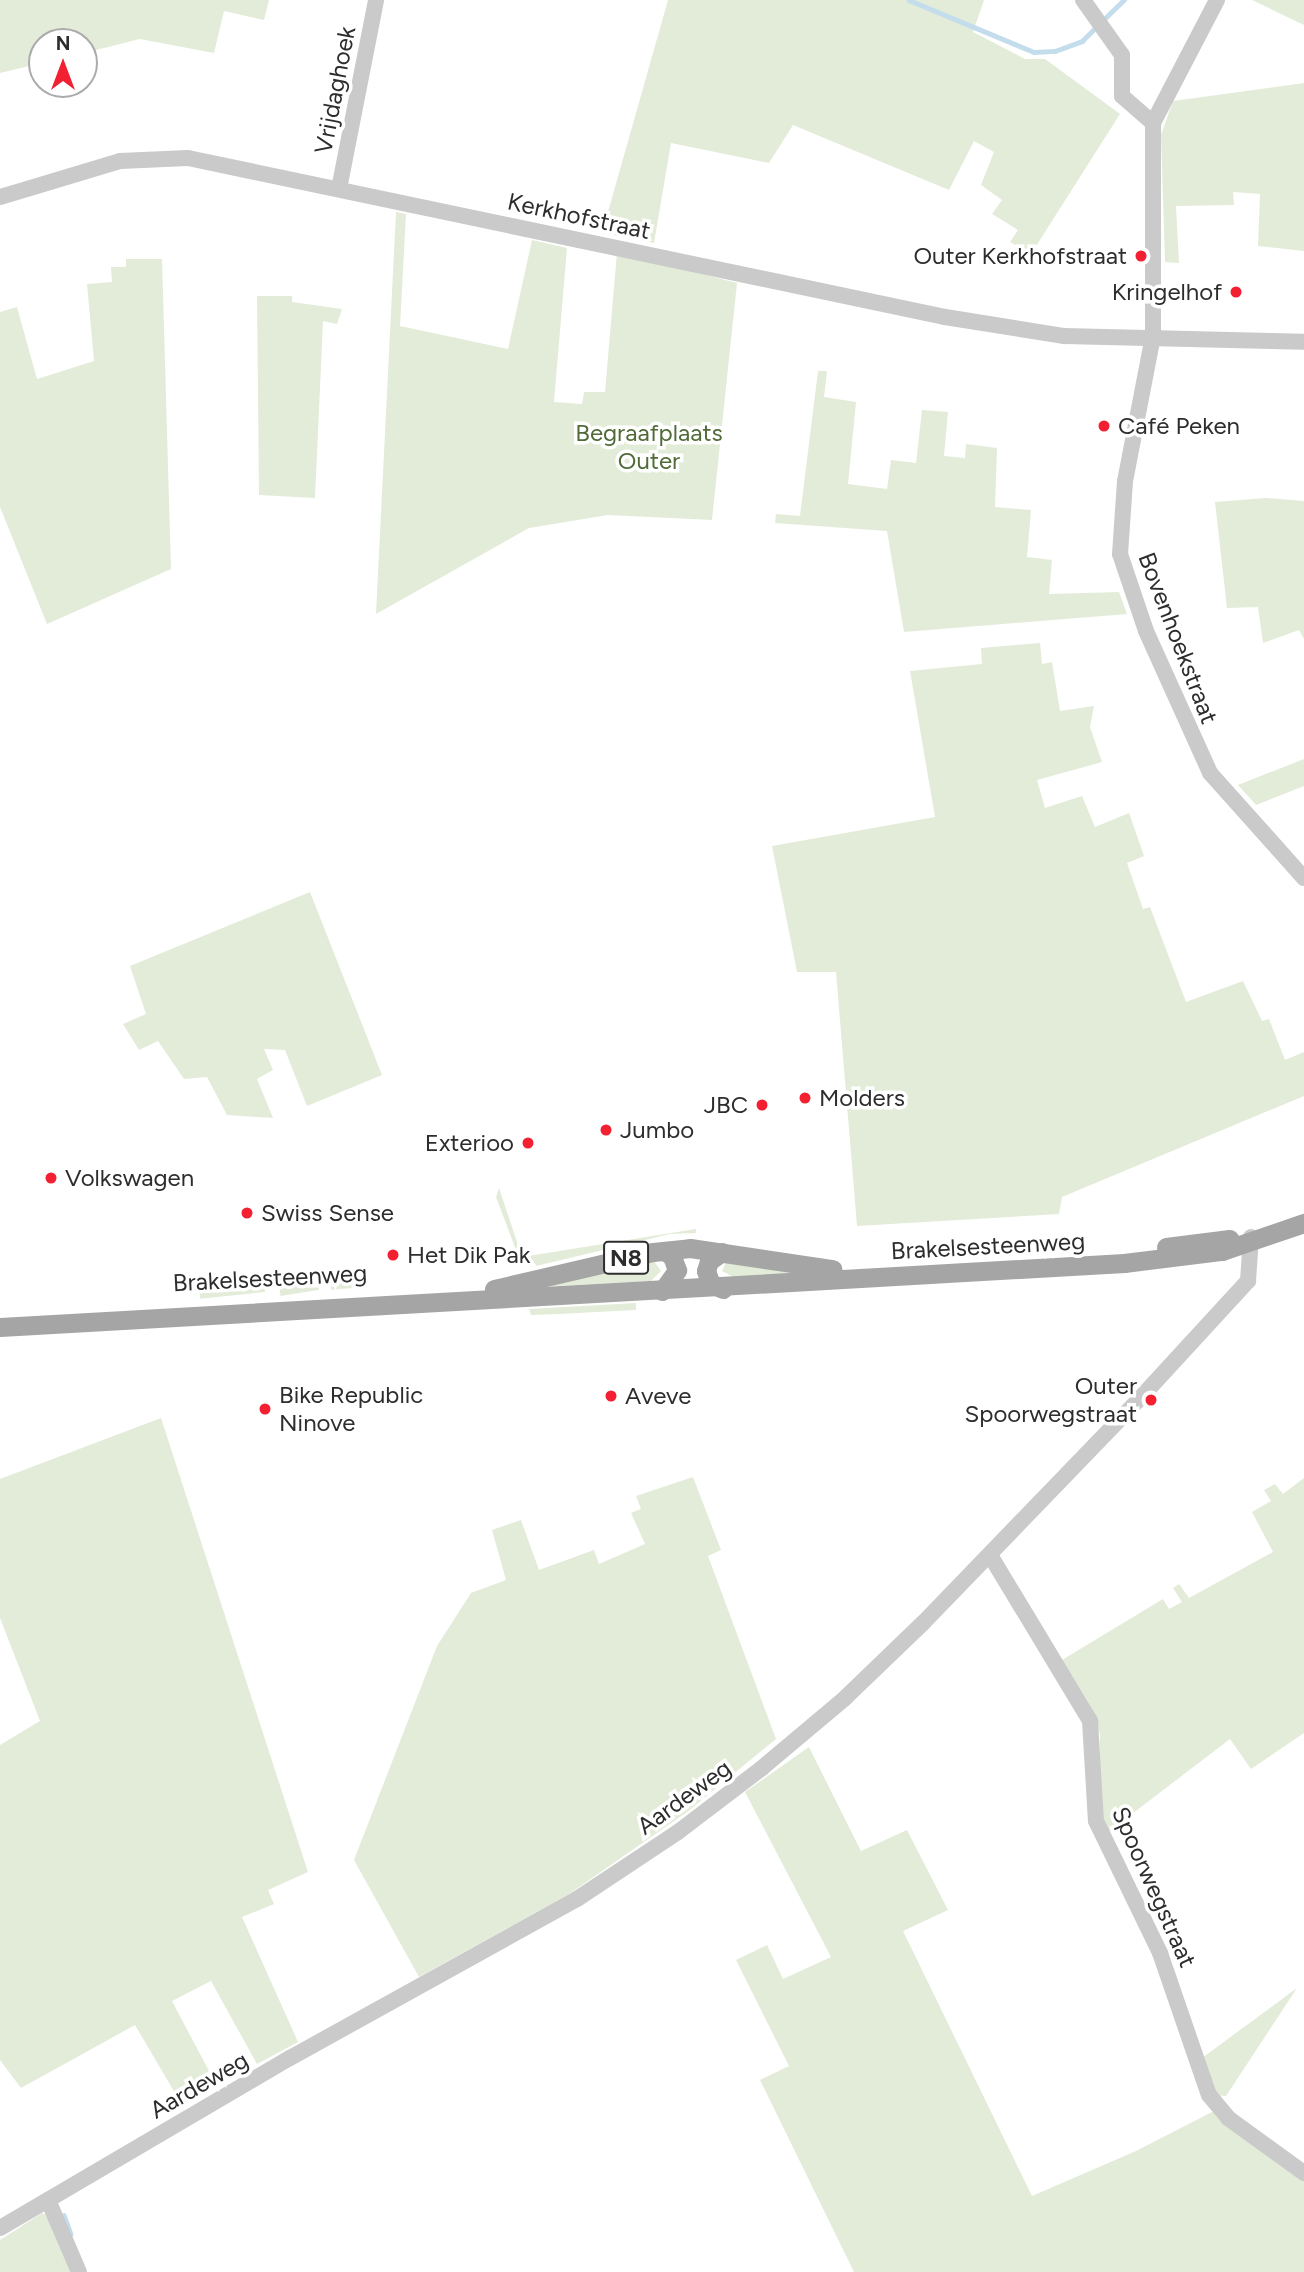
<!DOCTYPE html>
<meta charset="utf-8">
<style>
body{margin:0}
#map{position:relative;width:1304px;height:2272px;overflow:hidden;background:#fff;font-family:Figtree,sans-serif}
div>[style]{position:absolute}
.green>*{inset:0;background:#e3ecd8;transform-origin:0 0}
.stream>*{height:4.5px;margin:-2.25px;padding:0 2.25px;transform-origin:2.25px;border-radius:2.25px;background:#c3dded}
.minor>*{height:16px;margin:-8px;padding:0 8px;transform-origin:8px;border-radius:8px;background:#cacaca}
.major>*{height:19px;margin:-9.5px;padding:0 9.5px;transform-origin:9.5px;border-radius:9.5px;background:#a5a5a5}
.dots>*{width:19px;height:19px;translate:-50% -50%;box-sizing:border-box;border:4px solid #fff;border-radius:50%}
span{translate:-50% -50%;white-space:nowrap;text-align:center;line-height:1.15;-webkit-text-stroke:7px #fff;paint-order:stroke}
.shield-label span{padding:2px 5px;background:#fff;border:2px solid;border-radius:5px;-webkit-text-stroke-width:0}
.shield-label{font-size:23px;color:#2d2d2d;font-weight:700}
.street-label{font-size:24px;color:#2d2d2d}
.poi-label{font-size:24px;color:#2d2d2d}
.right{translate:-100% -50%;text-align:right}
.left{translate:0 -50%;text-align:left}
.park-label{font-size:24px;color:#506b37}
.north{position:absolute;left:28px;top:28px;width:70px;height:70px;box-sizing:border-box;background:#fff;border:2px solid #ababab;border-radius:50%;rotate:0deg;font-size:19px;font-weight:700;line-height:28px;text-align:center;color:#2d2d2d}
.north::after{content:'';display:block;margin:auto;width:24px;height:32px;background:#f22030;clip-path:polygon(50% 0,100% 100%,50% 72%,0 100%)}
</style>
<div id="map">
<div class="green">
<i style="clip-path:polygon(0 0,269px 0,264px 20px,224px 11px,214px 53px,140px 39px,84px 53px,84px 42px,42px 42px,42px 63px,0 73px)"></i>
<i style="clip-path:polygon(668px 0,984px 0,973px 32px,1025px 59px,1045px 59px,1120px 114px,1031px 254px,1010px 242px,1018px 230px,992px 214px,1002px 200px,981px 185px,994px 152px,974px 141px,949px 190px,793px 125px,769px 163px,671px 143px,654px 243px,602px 233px)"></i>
<i style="clip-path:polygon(1252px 0,1304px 0,1304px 25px)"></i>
<i style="clip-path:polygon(1304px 83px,1304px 251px,1258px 246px,1260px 194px,1233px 192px,1234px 205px,1176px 206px,1179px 263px,1165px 262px,1161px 135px,1173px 101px)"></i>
<i style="clip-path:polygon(396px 212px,406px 214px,400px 326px,508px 349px,532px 240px,567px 248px,554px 402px,582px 404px,584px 392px,605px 392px,617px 252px,737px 283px,712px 520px,608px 515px,529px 528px,376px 614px)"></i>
<i style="clip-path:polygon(126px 259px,162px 259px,171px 569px,47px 624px,0 507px,0 312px,17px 307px,37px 379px,94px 361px,87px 284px,112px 282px,111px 267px,126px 267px)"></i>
<i style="clip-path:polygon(257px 296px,292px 296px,292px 302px,342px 309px,337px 324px,323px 321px,315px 498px,259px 495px)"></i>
<i style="clip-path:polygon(818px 371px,827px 371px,824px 397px,856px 402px,848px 484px,887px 489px,891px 460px,916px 463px,922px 410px,948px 412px,944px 456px,965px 458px,966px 444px,997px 448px,995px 507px,1031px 510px,1027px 557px,1052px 560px,1049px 594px,1119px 592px,1127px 614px,904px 632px,887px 531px,775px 523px,776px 514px,800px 516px)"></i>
<i style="clip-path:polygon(1266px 498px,1304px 501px,1304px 639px,1299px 630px,1263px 643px,1258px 607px,1227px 608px,1215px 502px)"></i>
<i style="clip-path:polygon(1040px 643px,1042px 664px,1052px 662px,1060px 711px,1094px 706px,1090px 727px,1102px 762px,1037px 780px,1045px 808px,1082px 796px,1095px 827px,1129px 813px,1144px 856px,1127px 863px,1143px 909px,1150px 907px,1186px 1002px,1243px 981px,1262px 1021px,1269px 1019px,1285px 1060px,1304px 1052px,1304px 1096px,1062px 1197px,1059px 1214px,857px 1226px,836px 972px,797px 972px,772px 846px,935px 817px,910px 671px,982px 664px,981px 648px)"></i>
<i style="clip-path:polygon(1304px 759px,1304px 786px,1256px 805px,1238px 785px)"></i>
<i style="clip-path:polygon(310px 892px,382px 1075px,307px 1106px,285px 1050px,264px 1049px,273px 1070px,257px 1079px,273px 1118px,227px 1115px,207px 1077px,184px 1079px,158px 1041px,139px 1050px,123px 1024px,146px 1014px,130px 966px)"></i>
<i style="clip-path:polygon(499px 1188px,522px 1257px,696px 1229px,696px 1233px,670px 1234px,536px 1266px,527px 1262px,516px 1250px,496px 1197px)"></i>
<i style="clip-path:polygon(727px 1260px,807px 1273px,737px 1279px,722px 1271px)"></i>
<i style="clip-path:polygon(654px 1261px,661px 1271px,651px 1281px,539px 1287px)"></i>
<i style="left:363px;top:1275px;width:12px;height:33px;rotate:85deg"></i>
<i style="left:317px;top:1277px;width:13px;height:39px;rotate:81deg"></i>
<i style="left:264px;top:1283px;width:9px;height:65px;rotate:84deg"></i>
<i style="clip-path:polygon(636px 1303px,636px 1310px,558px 1314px,531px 1315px,529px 1309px)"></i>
<i style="clip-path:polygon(161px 1418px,308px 1872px,268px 1890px,274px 1904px,242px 1917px,298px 2042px,257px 2064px,211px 1981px,172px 2001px,217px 2086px,182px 2105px,135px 2025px,21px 2088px,0 2060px,0 1745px,40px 1721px,0 1618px,0 1479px)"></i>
<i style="clip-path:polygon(693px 1477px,721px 1550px,708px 1556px,776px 1739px,687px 1812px,569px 1894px,419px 1977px,354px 1860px,437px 1646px,471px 1593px,506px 1580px,492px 1530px,521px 1520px,539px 1570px,594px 1550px,599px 1564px,645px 1544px,631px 1513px,641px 1509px,636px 1496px)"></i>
<i style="clip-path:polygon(1304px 1478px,1304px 1733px,1251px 1769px,1230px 1739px,1107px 1833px,1099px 1817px,1100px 1734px,1089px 1703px,1062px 1660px,1163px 1599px,1169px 1609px,1182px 1602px,1173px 1588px,1179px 1584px,1189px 1598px,1273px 1552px,1252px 1512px,1271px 1501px,1264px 1490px,1275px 1484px,1283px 1494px)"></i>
<i style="clip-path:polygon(809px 1747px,861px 1851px,907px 1830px,948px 1910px,903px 1931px,1032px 2196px,1136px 2151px,1214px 2111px,1304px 2179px,1304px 2272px,854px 2272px,760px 2080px,789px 2066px,736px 1960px,767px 1945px,783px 1979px,831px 1957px,745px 1792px)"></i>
<i style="clip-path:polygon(1297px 1988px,1226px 2096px,1215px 2095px,1202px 2058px)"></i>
<i style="clip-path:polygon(42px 2213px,48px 2216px,73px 2272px,0 2272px,0 2240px)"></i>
</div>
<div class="stream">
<i style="left:909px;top:0;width:135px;rotate:22.6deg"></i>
<i style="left:1034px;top:52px;width:21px;rotate:-3deg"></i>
<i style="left:1055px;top:51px;width:29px;rotate:-20deg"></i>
<i style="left:1082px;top:41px;width:21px;rotate:-45deg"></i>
<i style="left:1103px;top:20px;width:29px;rotate:-44deg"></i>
<i style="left:64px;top:2215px;width:20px;rotate:70deg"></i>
</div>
<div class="minor">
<i style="left:1083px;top:0;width:67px;rotate:54.7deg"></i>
<i style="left:1122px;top:55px;width:41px;rotate:90deg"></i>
<i style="left:1122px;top:96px;width:41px;rotate:41.1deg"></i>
<i style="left:1217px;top:0;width:139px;rotate:117.5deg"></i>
<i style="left:1153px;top:123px;width:213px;rotate:90deg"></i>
<i style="left:1153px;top:336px;width:148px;rotate:100.9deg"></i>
<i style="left:1125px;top:481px;width:73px;rotate:93.9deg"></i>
<i style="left:1120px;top:554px;width:81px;rotate:71.3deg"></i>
<i style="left:1146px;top:631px;width:156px;rotate:65.7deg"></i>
<i style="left:1210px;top:773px;width:141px;rotate:48.2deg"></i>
<i style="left:339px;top:189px;width:193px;rotate:-78.9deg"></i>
<i style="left:0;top:197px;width:125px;rotate:-16.7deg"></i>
<i style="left:120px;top:161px;width:68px;rotate:-2.5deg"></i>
<i style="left:188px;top:158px;width:774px;rotate:11.86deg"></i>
<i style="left:945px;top:317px;width:121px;rotate:9.1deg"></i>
<i style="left:1064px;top:336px;width:240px;rotate:1.4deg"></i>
<i style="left:990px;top:1555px;width:194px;rotate:58.9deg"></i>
<i style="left:1090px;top:1721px;width:100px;rotate:86.6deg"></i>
<i style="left:1096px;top:1821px;width:147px;rotate:64.1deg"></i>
<i style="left:1160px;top:1953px;width:150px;rotate:71deg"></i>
<i style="left:1209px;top:2095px;width:30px;rotate:50deg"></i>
<i style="left:1228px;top:2118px;width:94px;rotate:35.9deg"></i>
<i style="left:48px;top:2200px;width:78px;rotate:66.7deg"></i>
<i style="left:0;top:2228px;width:336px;rotate:-30.4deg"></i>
<i style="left:290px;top:2058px;width:328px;rotate:-29deg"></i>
<i style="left:577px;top:1899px;width:121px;rotate:-33.6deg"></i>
<i style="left:678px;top:1832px;width:106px;rotate:-37.3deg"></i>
<i style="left:762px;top:1768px;width:109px;rotate:-40.1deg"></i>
<i style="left:845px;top:1698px;width:108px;rotate:-43.9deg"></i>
<i style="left:923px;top:1623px;width:318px;rotate:-46deg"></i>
<i style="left:1144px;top:1394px;width:154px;rotate:-47.4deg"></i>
<i style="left:1248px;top:1281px;width:44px;rotate:-86.1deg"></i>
</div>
<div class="major">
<i style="left:1166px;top:1247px;width:64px;rotate:-7.2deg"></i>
<i style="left:722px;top:1252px;width:16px;rotate:145deg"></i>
<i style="left:709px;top:1261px;width:10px;rotate:107deg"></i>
<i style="left:706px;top:1271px;width:14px;rotate:69deg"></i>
<i style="left:711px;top:1284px;width:13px;rotate:23deg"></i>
<i style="left:494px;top:1289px;width:163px;rotate:-13.1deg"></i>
<i style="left:653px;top:1252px;width:37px;rotate:-6deg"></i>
<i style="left:690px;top:1248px;width:144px;rotate:8.4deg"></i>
<i style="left:662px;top:1291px;width:26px;rotate:-54deg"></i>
<i style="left:677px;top:1270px;width:15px;rotate:-110deg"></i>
<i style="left:672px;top:1256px;width:9px;rotate:-148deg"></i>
<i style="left:0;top:1327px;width:1126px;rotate:-3.26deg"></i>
<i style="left:1124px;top:1263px;width:99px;rotate:-7deg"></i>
<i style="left:1222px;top:1251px;width:87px;rotate:-18.9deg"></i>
</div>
<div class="dots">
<i style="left:1141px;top:256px;background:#f22030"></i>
<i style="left:1236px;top:292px;background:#f22030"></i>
<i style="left:1104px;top:426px;background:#f22030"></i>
<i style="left:805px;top:1098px;background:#f22030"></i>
<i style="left:762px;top:1105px;background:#f22030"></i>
<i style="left:606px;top:1130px;background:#f22030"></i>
<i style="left:528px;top:1143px;background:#f22030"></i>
<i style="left:51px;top:1178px;background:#f22030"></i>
<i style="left:247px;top:1213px;background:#f22030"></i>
<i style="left:393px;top:1255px;background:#f22030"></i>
<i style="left:611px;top:1396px;background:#f22030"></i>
<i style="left:1151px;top:1400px;background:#f22030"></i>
<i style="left:265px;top:1409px;background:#f22030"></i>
</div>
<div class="shield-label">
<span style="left:626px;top:1258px">N8</span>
</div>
<div class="street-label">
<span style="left:335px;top:90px;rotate:-79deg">Vrijdaghoek</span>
<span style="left:579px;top:216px;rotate:12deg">Kerkhofstraat</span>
<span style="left:1178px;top:638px;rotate:69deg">Bovenhoekstraat</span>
<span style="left:988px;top:1246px;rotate:-3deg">Brakelsesteenweg</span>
<span style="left:270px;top:1278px;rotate:-3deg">Brakelsesteenweg</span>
<span style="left:684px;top:1797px;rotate:-36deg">Aardeweg</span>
<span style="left:1154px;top:1887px;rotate:66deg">Spoorwegstraat</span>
<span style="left:199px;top:2085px;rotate:-30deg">Aardeweg</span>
</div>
<div class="poi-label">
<span class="right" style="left:1127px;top:256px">Outer Kerkhofstraat</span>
<span class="right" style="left:1222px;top:292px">Kringelhof</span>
<span class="left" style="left:1118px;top:426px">Café Peken</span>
<span class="left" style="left:819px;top:1098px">Molders</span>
<span class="right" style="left:748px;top:1105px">JBC</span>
<span class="left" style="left:620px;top:1130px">Jumbo</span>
<span class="right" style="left:514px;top:1143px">Exterioo</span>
<span class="left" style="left:65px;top:1178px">Volkswagen</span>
<span class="left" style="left:261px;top:1213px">Swiss Sense</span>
<span class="left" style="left:407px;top:1255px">Het Dik Pak</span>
<span class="right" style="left:1137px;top:1400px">Outer<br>Spoorwegstraat</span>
<span class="left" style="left:279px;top:1409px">Bike Republic<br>Ninove</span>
<span class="left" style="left:625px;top:1396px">Aveve</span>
</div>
<div class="park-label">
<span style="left:649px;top:447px">Begraafplaats<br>Outer</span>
</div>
<div class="north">N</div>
</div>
